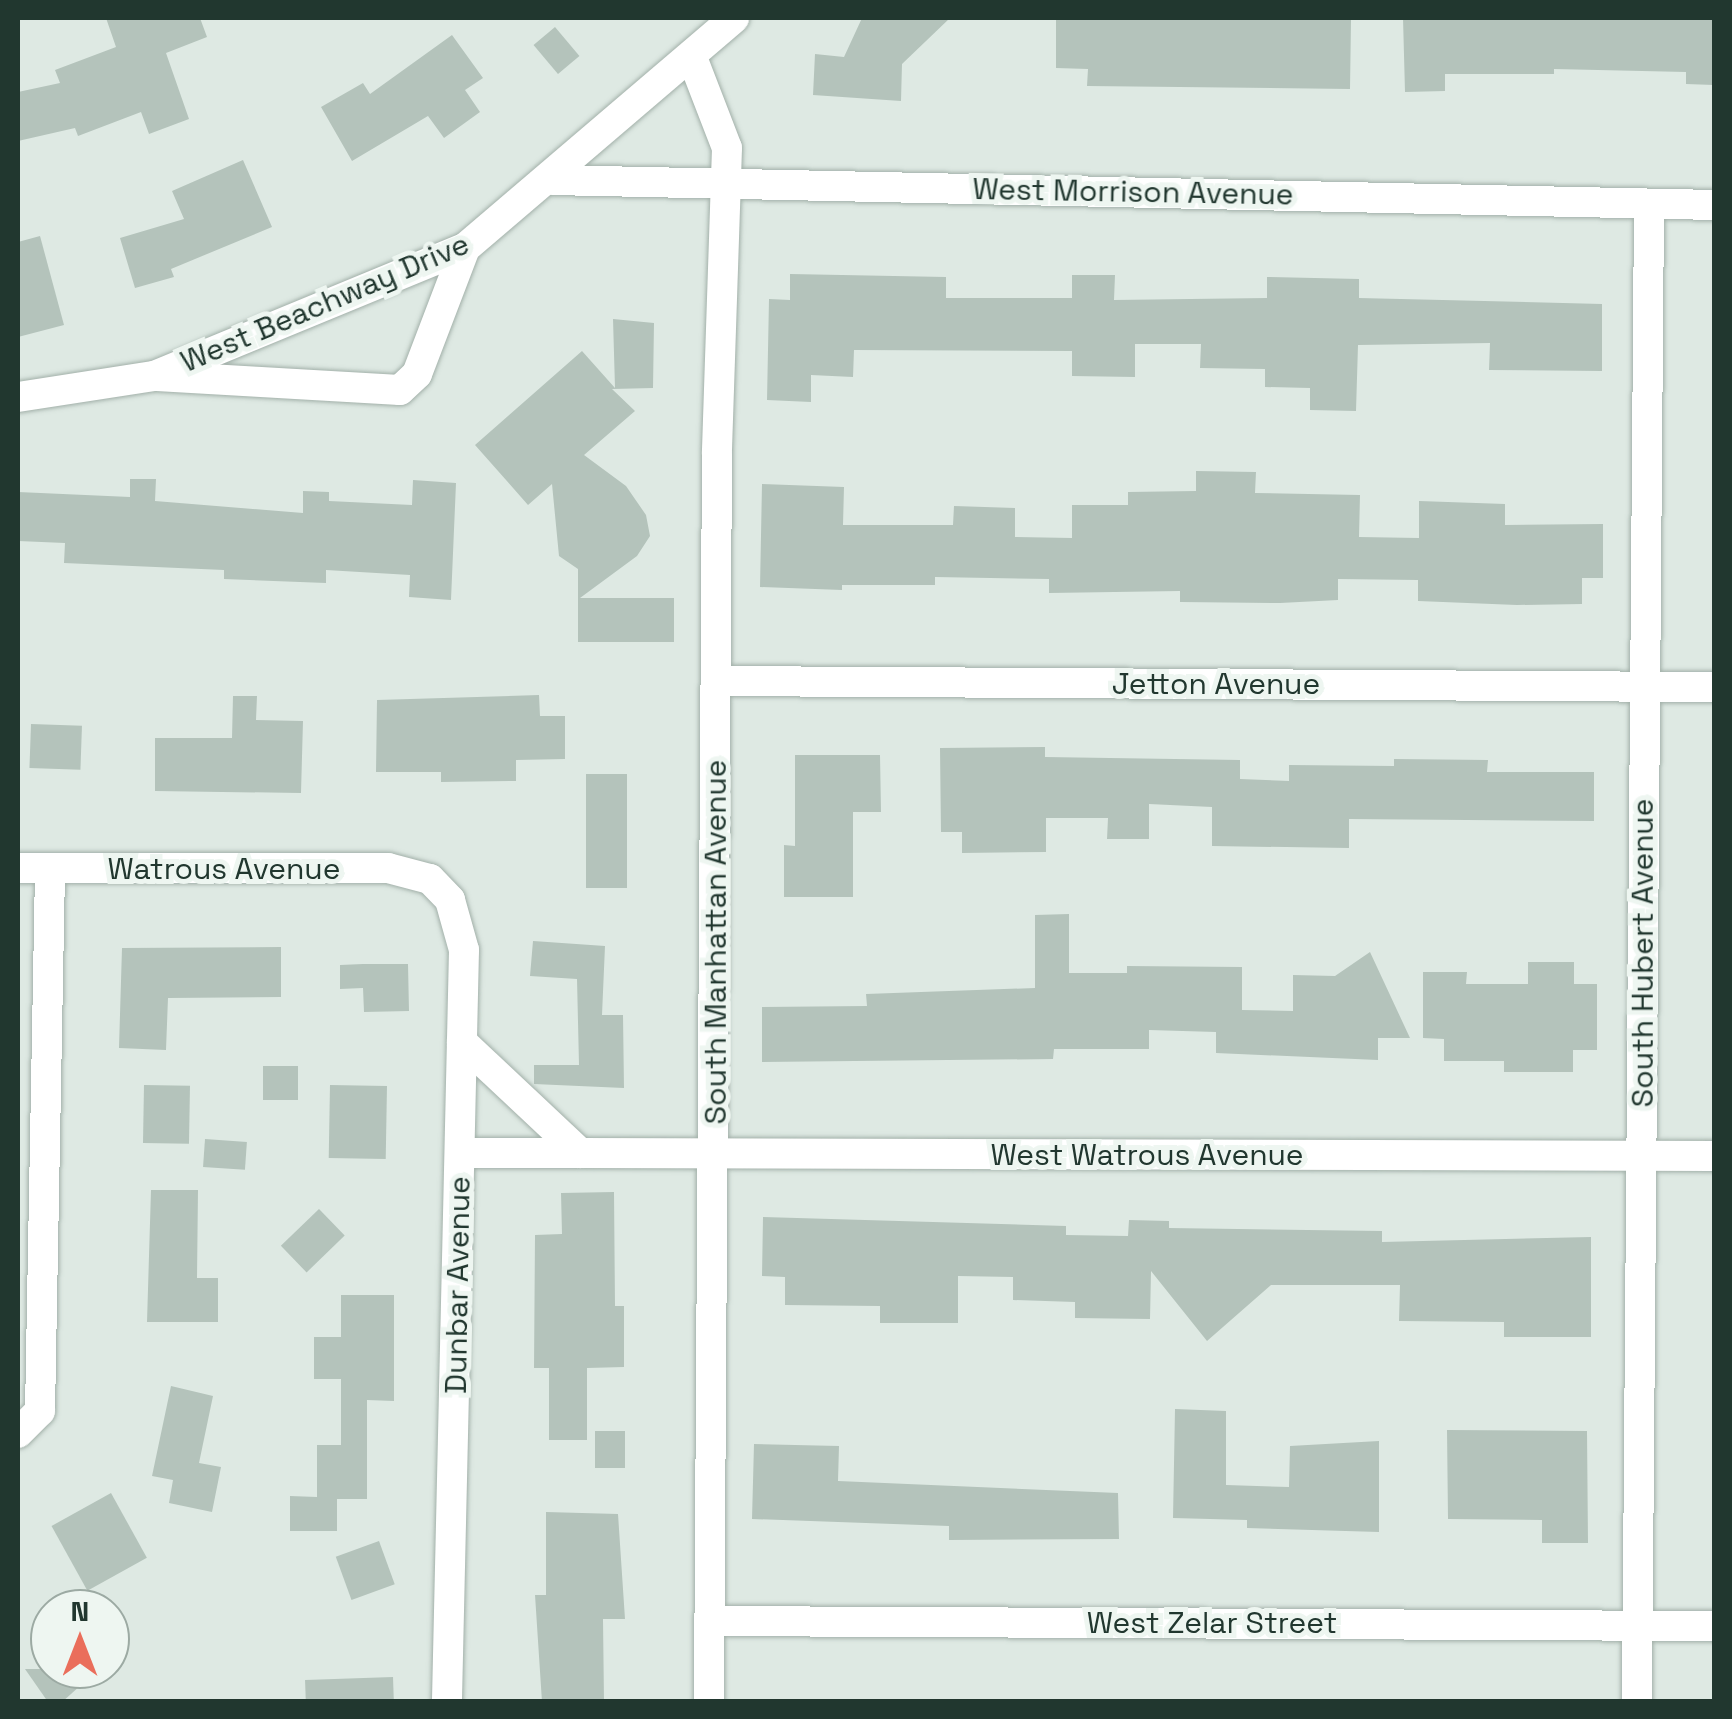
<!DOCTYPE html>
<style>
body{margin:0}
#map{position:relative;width:1732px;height:1719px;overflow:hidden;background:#dee9e3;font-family:"Space Grotesk",sans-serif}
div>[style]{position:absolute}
.building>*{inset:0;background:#b4c3bb;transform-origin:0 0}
.roads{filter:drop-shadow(0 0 2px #a2b0a9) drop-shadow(0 0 2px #a2b0a9)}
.minor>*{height:30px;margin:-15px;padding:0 15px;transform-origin:15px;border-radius:15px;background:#fff}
span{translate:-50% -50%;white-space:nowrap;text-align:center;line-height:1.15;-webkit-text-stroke:10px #eef6f1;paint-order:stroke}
.street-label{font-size:30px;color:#21372f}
.frame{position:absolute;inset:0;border:20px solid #21372f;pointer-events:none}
.north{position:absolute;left:30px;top:1589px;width:100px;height:100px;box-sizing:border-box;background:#eef6f1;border:2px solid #9caaa3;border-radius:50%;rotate:0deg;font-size:28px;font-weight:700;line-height:40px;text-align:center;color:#21372f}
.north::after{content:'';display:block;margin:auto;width:35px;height:45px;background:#ea6e5b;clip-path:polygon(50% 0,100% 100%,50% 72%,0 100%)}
</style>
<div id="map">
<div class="building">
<i style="clip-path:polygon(106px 18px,200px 18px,207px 37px,166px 53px,189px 119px,149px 134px,141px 112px,78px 136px,75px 128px,18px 141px,18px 92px,60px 83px,55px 70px,116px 47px)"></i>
<i style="clip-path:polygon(862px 18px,950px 18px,902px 64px,901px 101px,813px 95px,815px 54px,844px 57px)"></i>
<i style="clip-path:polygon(1056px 18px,1351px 20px,1350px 89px,1087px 86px,1088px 69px,1056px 68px)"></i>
<i style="clip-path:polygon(1403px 18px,1714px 18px,1714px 85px,1686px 84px,1686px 72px,1554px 69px,1554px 74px,1445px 74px,1445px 91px,1405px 92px)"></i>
<i style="left:555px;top:27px;width:38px;height:28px;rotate:50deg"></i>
<i style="clip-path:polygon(452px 35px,483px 78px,465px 90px,480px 112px,444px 138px,428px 116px,352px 161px,321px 107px,363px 83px,370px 94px)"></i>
<i style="clip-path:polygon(243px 160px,272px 227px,171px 269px,174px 277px,135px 288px,120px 238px,184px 219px,172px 191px)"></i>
<i style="clip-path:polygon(40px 236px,64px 325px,18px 337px,18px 242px)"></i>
<i style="clip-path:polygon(790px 274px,946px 277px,946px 298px,1072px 298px,1072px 275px,1115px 275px,1114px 300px,1267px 298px,1267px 277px,1359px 279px,1359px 298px,1602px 304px,1602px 371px,1489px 370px,1490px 343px,1358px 345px,1356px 411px,1310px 410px,1310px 388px,1265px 387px,1265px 369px,1200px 368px,1201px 344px,1135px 344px,1135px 377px,1072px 376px,1072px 351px,854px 350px,853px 377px,811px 375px,811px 402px,767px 400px,769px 299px,790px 300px)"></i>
<i style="clip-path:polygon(613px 319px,654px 323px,653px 388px,612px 389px,635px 411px,584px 455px,626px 486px,646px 515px,650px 536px,637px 556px,580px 598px,674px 598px,674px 642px,578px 642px,578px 569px,559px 556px,552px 484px,528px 505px,475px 445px,582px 351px,615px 388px)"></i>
<i style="clip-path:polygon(1196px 471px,1256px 472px,1255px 493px,1360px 495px,1359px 537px,1419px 538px,1419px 501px,1505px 504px,1505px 525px,1603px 524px,1603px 578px,1582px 578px,1582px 604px,1517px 605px,1418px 601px,1418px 580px,1338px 579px,1338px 600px,1280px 603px,1180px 602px,1180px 591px,1049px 593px,1049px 579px,935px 577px,935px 585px,842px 585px,842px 590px,760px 587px,762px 484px,844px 487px,843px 525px,953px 525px,954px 506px,1015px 508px,1015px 537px,1072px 538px,1072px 505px,1128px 505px,1128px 492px,1196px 491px)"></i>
<i style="clip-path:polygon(130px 479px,156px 479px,155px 501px,303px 513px,303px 491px,329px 492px,329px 501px,412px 505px,413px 480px,456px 483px,451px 600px,409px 597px,410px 575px,326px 570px,326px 583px,224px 579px,224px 570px,64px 563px,65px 543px,18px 541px,18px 492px,130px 497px)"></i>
<i style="clip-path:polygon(539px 695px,540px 716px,565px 716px,565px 759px,516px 760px,516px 781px,441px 782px,441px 772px,376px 772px,377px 700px)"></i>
<i style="clip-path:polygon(233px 696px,257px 696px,256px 720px,303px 721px,301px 793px,155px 791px,155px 738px,232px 738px)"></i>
<i style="left:31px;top:724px;width:51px;height:44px;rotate:2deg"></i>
<i style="clip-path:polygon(1045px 747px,1045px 757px,1240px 760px,1240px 779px,1289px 781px,1289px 765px,1394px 766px,1394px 759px,1488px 760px,1487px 772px,1594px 772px,1594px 821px,1349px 819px,1349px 848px,1212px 846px,1212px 807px,1149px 804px,1149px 839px,1107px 839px,1108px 818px,1046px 818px,1046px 852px,962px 853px,962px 832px,941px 832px,940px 748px)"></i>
<i style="clip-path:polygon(795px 755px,880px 755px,881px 812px,853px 812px,853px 897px,784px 897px,784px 845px,795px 846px)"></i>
<i style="left:586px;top:774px;width:41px;height:114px"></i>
<i style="clip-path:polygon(1069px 914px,1069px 973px,1127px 973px,1127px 966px,1242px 967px,1242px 1010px,1293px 1011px,1293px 975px,1335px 976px,1370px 952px,1410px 1038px,1378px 1038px,1378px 1060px,1216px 1053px,1216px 1032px,1149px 1030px,1149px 1049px,1054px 1049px,1053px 1059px,762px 1062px,762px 1007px,867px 1006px,866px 994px,1035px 988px,1035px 915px)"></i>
<i style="clip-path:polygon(533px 941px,605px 946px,602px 1015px,623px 1015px,624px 1088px,534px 1084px,534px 1065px,579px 1065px,577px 979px,530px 976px)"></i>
<i style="clip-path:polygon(281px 947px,281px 997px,168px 998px,166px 1050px,119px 1048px,122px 948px)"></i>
<i style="clip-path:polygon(1528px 962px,1574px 962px,1574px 984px,1597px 984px,1597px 1050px,1573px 1050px,1573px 1072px,1504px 1072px,1504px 1061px,1444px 1061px,1444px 1039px,1423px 1038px,1423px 972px,1467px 972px,1466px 984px,1528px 984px)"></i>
<i style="clip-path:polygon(363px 964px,408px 964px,409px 1011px,364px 1012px,363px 988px,340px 989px,340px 965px)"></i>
<i style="left:263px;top:1066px;width:35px;height:34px"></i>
<i style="left:144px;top:1085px;width:46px;height:58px;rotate:1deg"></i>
<i style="left:330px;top:1085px;width:57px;height:73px;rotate:1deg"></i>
<i style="left:205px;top:1139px;width:42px;height:28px;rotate:4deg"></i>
<i style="clip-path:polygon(151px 1190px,198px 1190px,197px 1278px,218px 1278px,218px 1322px,147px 1322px)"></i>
<i style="clip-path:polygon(614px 1192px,615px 1306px,624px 1306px,624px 1367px,587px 1368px,587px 1440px,549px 1440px,549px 1368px,534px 1368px,535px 1235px,562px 1234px,561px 1193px)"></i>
<i style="left:319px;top:1209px;width:37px;height:53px;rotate:46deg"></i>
<i style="clip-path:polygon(763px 1217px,1066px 1226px,1066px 1235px,1128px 1236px,1129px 1220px,1169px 1221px,1169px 1228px,1382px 1231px,1382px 1242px,1591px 1237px,1591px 1337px,1504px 1337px,1504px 1322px,1399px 1321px,1400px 1285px,1271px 1285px,1207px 1341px,1151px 1271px,1150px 1319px,1075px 1318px,1075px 1302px,1013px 1300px,1013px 1277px,958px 1276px,958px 1323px,880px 1323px,880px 1306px,785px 1305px,785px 1277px,762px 1276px)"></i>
<i style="clip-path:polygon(341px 1295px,394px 1295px,394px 1401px,367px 1400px,367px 1499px,337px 1499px,337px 1531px,290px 1531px,290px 1496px,317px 1497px,317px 1445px,341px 1445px,341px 1379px,314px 1379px,314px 1337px,341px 1337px)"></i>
<i style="clip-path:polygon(171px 1386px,213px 1396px,199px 1463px,221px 1467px,212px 1512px,169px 1503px,173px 1480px,152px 1476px)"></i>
<i style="clip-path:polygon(1175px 1409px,1226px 1411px,1226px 1485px,1289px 1487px,1290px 1446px,1379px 1441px,1379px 1532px,1247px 1528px,1247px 1520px,1173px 1518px)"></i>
<i style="clip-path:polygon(1447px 1430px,1587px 1431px,1588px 1543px,1542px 1543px,1542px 1520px,1448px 1519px)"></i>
<i style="left:625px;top:1431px;width:37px;height:30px;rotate:90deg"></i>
<i style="clip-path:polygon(754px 1444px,839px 1446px,838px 1481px,1118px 1493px,1119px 1539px,949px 1540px,949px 1526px,752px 1519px)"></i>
<i style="left:111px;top:1493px;width:74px;height:68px;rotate:61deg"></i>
<i style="clip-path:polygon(546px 1512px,618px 1514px,625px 1619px,603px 1619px,604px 1702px,542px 1702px,535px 1595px,546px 1595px)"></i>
<i style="left:379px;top:1541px;width:46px;height:46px;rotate:70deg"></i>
<i style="clip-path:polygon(25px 1669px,99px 1669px,62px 1702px,48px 1702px)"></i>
<i style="left:393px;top:1677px;width:25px;height:88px;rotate:88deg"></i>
</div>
<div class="roads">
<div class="minor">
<i style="left:693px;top:60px;width:94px;rotate:68.9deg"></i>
<i style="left:727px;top:148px;width:306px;rotate:91.9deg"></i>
<i style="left:717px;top:454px;width:1248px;rotate:90.37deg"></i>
<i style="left:552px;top:180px;width:1162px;rotate:1.23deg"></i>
<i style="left:157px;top:376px;width:243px;rotate:3.3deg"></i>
<i style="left:400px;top:390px;width:23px;rotate:-43deg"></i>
<i style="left:417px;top:374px;width:135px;rotate:-69.1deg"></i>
<i style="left:18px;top:397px;width:138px;rotate:-8.8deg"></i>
<i style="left:154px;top:376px;width:336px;rotate:-22.4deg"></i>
<i style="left:465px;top:248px;width:354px;rotate:-40.5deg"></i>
<i style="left:718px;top:681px;width:996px;rotate:0.35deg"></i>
<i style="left:18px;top:868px;width:370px"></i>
<i style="left:388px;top:868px;width:43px;rotate:14.7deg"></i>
<i style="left:430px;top:879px;width:29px;rotate:46deg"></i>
<i style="left:450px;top:900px;width:52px;rotate:74.4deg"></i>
<i style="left:464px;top:950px;width:752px;rotate:91.3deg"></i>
<i style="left:462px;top:1042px;width:162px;rotate:43.2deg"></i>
<i style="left:580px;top:1153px;width:1134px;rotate:0.15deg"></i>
<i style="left:461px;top:1153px;width:119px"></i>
<i style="left:18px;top:1433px;width:31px;rotate:-45deg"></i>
<i style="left:40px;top:1411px;width:542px;rotate:-88.94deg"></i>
<i style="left:710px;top:1621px;width:1004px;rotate:0.29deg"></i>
<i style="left:1637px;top:1702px;width:1498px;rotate:-89.54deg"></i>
</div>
</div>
<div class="street-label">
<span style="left:1133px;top:192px;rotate:1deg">West Morrison Avenue</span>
<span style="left:325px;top:303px;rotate:-23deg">West Beachway Drive</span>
<span style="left:1216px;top:684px">Jetton Avenue</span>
<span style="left:224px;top:869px">Watrous Avenue</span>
<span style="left:716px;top:942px;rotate:-90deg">South Manhattan Avenue</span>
<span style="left:1643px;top:953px;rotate:-90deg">South Hubert Avenue</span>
<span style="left:1147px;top:1155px">West Watrous Avenue</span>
<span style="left:458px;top:1285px;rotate:-89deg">Dunbar Avenue</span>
<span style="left:1212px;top:1623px">West Zelar Street</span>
</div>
<div class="frame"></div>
<div class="north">N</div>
</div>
